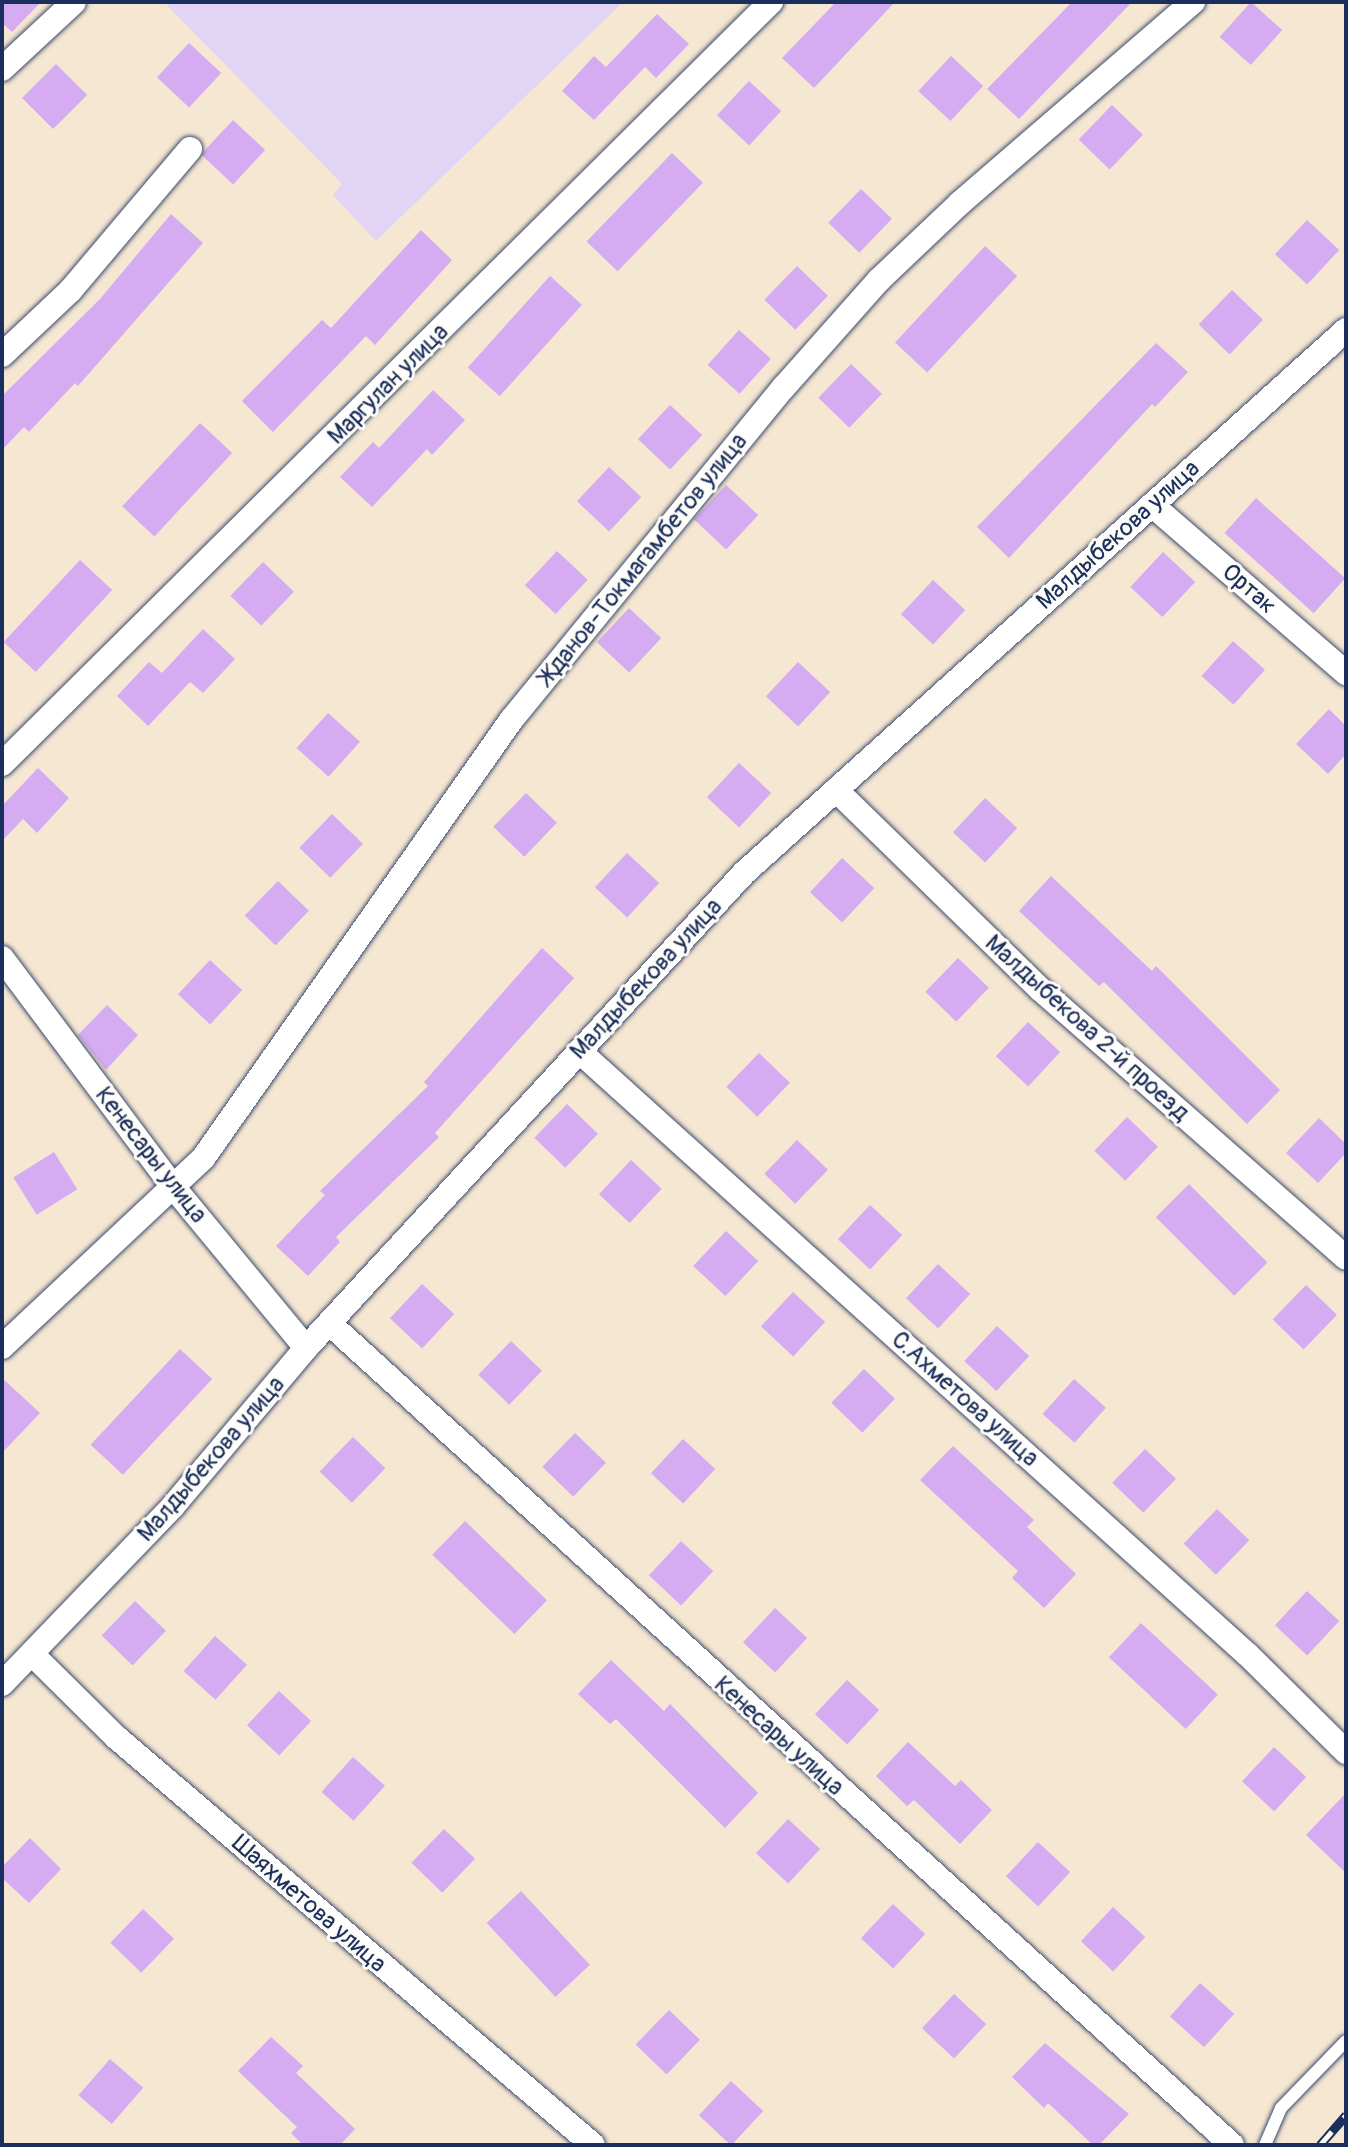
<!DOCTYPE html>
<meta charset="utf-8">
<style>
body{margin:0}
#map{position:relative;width:1348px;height:2147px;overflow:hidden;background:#f6e7d2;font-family:Pangolin,sans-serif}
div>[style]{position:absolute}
.built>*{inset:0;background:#e1d4f4}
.building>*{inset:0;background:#d5abf2;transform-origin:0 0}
.roads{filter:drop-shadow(0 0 2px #3c4b6f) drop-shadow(0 0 2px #3c4b6f)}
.service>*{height:12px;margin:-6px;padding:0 6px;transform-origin:6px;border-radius:6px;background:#fff}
.minor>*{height:24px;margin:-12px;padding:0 12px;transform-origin:12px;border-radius:12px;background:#fff}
.rail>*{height:9px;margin-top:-4.5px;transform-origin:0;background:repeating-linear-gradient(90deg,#fdfcf7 0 18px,#1b2f5e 0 36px);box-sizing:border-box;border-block:2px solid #1b2f5e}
span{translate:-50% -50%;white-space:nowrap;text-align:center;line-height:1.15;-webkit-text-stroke:6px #fdfcf7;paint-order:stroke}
.street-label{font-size:24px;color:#1b2f5e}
.frame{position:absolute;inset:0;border:4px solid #1b2f5e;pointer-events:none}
</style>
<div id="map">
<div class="built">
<i style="clip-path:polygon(164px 2px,623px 2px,376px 241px,333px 195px,342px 184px)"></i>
</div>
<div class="building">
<i style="clip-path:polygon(2px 2px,41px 2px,12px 32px,2px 23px)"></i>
<i style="clip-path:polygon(836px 2px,895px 2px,814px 88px,782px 58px)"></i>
<i style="clip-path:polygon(1072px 2px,1132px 2px,1019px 119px,987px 89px)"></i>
<i style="left:1251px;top:2px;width:42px;height:47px;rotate:42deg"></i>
<i style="clip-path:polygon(657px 14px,689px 44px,656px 78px,645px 67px,594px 120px,562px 91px,594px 56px,606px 67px)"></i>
<i style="left:189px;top:43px;width:44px;height:47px;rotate:43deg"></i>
<i style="left:951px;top:56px;width:44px;height:48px;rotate:43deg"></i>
<i style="left:56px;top:64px;width:44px;height:48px;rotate:45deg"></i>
<i style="left:749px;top:81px;width:44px;height:47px;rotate:43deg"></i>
<i style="left:1112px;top:105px;width:43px;height:48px;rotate:44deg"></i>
<i style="left:233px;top:120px;width:44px;height:47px;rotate:43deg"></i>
<i style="left:672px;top:153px;width:43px;height:123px;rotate:44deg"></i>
<i style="left:861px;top:189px;width:43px;height:47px;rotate:44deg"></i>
<i style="clip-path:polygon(171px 214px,203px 243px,78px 386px,75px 383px,29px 432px,24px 427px,2px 450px,2px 396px,100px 299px)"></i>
<i style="left:1307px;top:220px;width:44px;height:47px;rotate:43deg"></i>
<i style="clip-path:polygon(421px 230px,452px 260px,375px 345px,366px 336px,273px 432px,242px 401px,322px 320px,331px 328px)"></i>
<i style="left:985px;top:246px;width:44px;height:132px;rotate:43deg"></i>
<i style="left:797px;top:266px;width:43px;height:47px;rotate:44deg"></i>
<i style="left:550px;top:276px;width:43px;height:123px;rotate:42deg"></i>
<i style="left:1232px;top:290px;width:43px;height:48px;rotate:44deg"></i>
<i style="left:739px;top:330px;width:43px;height:47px;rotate:42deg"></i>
<i style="clip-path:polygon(1156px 343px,1188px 372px,1155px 407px,1152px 404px,1009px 558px,977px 527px)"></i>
<i style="left:851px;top:364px;width:43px;height:47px;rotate:44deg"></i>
<i style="clip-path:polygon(433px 390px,465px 420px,432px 455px,427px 449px,372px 507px,340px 477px,373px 442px,379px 448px)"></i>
<i style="left:670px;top:405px;width:44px;height:47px;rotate:43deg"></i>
<i style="left:200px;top:423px;width:44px;height:114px;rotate:43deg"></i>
<i style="left:609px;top:467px;width:44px;height:47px;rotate:43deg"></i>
<i style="left:726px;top:485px;width:44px;height:47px;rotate:43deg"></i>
<i style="left:1256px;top:498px;width:120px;height:47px;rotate:42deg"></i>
<i style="left:557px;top:551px;width:42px;height:47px;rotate:43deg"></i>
<i style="left:1163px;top:552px;width:44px;height:48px;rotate:43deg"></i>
<i style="left:80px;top:560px;width:44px;height:112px;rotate:43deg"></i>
<i style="left:263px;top:562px;width:43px;height:47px;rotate:44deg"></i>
<i style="left:933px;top:580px;width:44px;height:47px;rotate:43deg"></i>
<i style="left:629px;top:608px;width:44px;height:47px;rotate:43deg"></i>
<i style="clip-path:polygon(203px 629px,235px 659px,203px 693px,190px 682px,148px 726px,117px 696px,149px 662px,162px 673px)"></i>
<i style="left:1233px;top:641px;width:43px;height:47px;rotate:42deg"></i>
<i style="left:798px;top:662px;width:44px;height:47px;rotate:43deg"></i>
<i style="clip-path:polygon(1329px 709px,1346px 726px,1346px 754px,1328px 774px,1296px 744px)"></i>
<i style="left:328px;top:713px;width:43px;height:47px;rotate:42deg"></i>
<i style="left:739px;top:763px;width:44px;height:47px;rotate:43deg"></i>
<i style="clip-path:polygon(38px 768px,69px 798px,37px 833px,23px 819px,2px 841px,2px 806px)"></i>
<i style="left:526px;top:793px;width:43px;height:47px;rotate:44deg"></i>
<i style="left:985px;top:798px;width:44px;height:47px;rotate:43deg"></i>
<i style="left:332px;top:814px;width:43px;height:47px;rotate:44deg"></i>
<i style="left:627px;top:853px;width:44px;height:47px;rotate:43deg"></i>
<i style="left:842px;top:858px;width:44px;height:47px;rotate:43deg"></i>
<i style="clip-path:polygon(1051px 876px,1152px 971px,1156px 966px,1280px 1090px,1247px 1124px,1104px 982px,1099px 986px,1019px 911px)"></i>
<i style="left:278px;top:881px;width:43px;height:48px;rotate:44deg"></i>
<i style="clip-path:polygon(542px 948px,574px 978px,435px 1133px,439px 1137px,336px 1237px,340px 1242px,308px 1276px,276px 1246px,325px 1195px,320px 1191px,428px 1086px,424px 1082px)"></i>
<i style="left:958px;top:958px;width:43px;height:47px;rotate:44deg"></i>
<i style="left:210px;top:960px;width:44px;height:47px;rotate:43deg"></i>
<i style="clip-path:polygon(107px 1005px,138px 1035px,106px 1070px,78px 1035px)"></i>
<i style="left:1028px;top:1022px;width:44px;height:47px;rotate:43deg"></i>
<i style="left:759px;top:1053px;width:43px;height:47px;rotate:44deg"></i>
<i style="left:567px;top:1104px;width:43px;height:47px;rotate:44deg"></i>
<i style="left:1127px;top:1117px;width:43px;height:47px;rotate:44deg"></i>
<i style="clip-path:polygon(1319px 1118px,1346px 1144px,1346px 1153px,1318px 1183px,1286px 1153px)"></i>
<i style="left:797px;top:1140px;width:43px;height:47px;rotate:44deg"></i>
<i style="left:54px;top:1152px;width:44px;height:48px;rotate:58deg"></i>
<i style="left:631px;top:1160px;width:42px;height:47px;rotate:43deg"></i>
<i style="left:1189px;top:1184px;width:111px;height:47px;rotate:45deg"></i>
<i style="left:870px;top:1205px;width:44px;height:47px;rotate:43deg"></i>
<i style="left:726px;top:1231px;width:44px;height:48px;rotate:43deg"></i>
<i style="left:938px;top:1264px;width:44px;height:47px;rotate:43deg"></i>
<i style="left:422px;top:1284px;width:44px;height:47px;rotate:43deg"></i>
<i style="left:1306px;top:1285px;width:43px;height:48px;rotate:44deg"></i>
<i style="left:793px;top:1292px;width:44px;height:47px;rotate:43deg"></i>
<i style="left:997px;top:1326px;width:44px;height:48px;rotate:43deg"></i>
<i style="left:511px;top:1341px;width:43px;height:47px;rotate:44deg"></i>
<i style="left:180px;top:1349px;width:44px;height:131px;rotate:43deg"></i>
<i style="left:864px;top:1369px;width:43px;height:47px;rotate:44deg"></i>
<i style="clip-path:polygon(2px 1378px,40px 1413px,2px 1453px)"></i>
<i style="left:1074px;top:1379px;width:43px;height:47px;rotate:42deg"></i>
<i style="left:575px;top:1433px;width:43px;height:47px;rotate:44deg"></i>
<i style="left:353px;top:1437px;width:45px;height:48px;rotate:44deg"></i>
<i style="left:683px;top:1439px;width:44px;height:47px;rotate:43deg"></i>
<i style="clip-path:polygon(953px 1446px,1034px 1520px,1027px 1527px,1076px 1574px,1044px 1608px,1012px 1578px,1018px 1571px,920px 1480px)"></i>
<i style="left:1145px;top:1449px;width:43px;height:47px;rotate:44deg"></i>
<i style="left:1217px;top:1509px;width:45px;height:48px;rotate:44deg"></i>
<i style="left:465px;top:1521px;width:114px;height:47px;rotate:44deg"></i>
<i style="left:681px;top:1541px;width:44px;height:47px;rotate:43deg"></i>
<i style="left:1307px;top:1591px;width:44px;height:47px;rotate:43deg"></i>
<i style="left:135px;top:1601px;width:43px;height:48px;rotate:44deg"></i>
<i style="left:775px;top:1608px;width:44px;height:47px;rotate:43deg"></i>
<i style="left:1141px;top:1623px;width:105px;height:47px;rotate:43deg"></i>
<i style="left:215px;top:1636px;width:43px;height:47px;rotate:42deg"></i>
<i style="clip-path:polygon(611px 1660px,664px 1711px,670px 1704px,758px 1793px,725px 1828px,616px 1719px,610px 1724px,578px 1694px)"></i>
<i style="left:847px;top:1680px;width:44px;height:47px;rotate:43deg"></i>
<i style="left:279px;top:1691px;width:44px;height:47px;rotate:43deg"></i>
<i style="clip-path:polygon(908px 1742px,955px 1786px,961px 1780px,992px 1810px,960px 1844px,914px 1800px,907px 1806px,876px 1776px)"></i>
<i style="left:1274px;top:1747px;width:44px;height:47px;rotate:43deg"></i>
<i style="left:353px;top:1757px;width:43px;height:47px;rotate:42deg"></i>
<i style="clip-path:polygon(1346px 1793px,1346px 1873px,1306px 1835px)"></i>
<i style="left:788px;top:1819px;width:44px;height:47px;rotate:43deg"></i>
<i style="left:444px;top:1829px;width:43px;height:47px;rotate:44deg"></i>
<i style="clip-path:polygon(30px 1838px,61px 1869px,29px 1903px,2px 1878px,2px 1867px)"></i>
<i style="left:1038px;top:1842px;width:44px;height:47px;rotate:43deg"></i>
<i style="left:521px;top:1891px;width:101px;height:47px;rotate:47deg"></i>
<i style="left:893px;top:1904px;width:44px;height:47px;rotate:43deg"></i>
<i style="left:1113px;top:1907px;width:44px;height:47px;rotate:43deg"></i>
<i style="left:143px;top:1909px;width:43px;height:47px;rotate:44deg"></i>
<i style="left:1200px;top:1983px;width:46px;height:45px;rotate:42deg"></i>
<i style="left:954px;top:1994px;width:44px;height:47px;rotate:43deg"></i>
<i style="left:669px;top:2010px;width:43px;height:48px;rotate:44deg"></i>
<i style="clip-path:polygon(271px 2037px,303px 2066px,296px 2073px,355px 2129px,340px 2145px,303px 2145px,291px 2133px,297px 2127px,238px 2071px)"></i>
<i style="clip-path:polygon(1045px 2043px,1129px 2114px,1099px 2145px,1093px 2145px,1048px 2103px,1044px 2108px,1012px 2077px)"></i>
<i style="left:110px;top:2059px;width:44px;height:48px;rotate:41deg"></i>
<i style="left:731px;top:2081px;width:44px;height:47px;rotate:43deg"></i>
</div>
<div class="roads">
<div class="service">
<i style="left:1265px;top:2145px;width:40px;rotate:-66.6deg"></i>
<i style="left:1281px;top:2108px;width:93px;rotate:-45.9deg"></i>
</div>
<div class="minor">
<i style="left:2px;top:69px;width:98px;rotate:-42.9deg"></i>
<i style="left:2px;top:355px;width:93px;rotate:-43.3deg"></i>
<i style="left:70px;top:291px;width:186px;rotate:-49.8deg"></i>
<i style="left:1152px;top:505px;width:257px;rotate:40.9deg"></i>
<i style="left:2px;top:764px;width:1083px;rotate:-44.74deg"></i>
<i style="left:836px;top:790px;width:285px;rotate:44.3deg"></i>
<i style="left:1040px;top:989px;width:407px;rotate:41.3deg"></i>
<i style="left:2px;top:958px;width:289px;rotate:53.2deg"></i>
<i style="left:175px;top:1189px;width:206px;rotate:50.5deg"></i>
<i style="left:579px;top:1051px;width:901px;rotate:42.08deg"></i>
<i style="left:1248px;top:1655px;width:138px;rotate:44.7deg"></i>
<i style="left:329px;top:1323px;width:1221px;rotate:42.31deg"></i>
<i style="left:2px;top:1347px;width:277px;rotate:-43.2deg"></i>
<i style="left:204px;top:1157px;width:535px;rotate:-54.89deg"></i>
<i style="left:512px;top:719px;width:429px;rotate:-50.7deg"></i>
<i style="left:784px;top:387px;width:143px;rotate:-48.4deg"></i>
<i style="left:879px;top:280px;width:112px;rotate:-43.5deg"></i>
<i style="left:960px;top:203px;width:308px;rotate:-40.8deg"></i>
<i style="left:33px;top:1655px;width:118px;rotate:44.7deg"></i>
<i style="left:117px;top:1738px;width:626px;rotate:40.53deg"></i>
<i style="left:2px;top:1684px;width:247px;rotate:-46.1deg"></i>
<i style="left:173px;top:1506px;width:207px;rotate:-49.9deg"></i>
<i style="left:306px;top:1348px;width:646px;rotate:-47.32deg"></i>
<i style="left:744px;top:873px;width:811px;rotate:-42.05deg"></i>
</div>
</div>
<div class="rail">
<i style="left:1320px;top:2145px;width:40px;rotate:-49deg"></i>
</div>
<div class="street-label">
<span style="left:388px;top:384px;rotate:-45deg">Маргулан улица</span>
<span style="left:1118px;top:535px;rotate:-42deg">Малдыбекова улица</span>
<span style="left:643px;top:559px;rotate:-51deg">Жданов-Токмагамбетов улица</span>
<span style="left:1249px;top:589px;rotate:41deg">Ортак</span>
<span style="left:646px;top:979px;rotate:-47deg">Малдыбекова улица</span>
<span style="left:1087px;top:1028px;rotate:42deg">Малдыбекова 2-й проезд</span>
<span style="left:151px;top:1155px;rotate:52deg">Кенесары улица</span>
<span style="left:965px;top:1399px;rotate:42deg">С.Ахметова улица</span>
<span style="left:211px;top:1459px;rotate:-49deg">Малдыбекова улица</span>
<span style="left:779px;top:1736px;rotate:42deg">Кенесары улица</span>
<span style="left:309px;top:1904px;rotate:41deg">Шаяхметова улица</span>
</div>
<div class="frame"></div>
</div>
